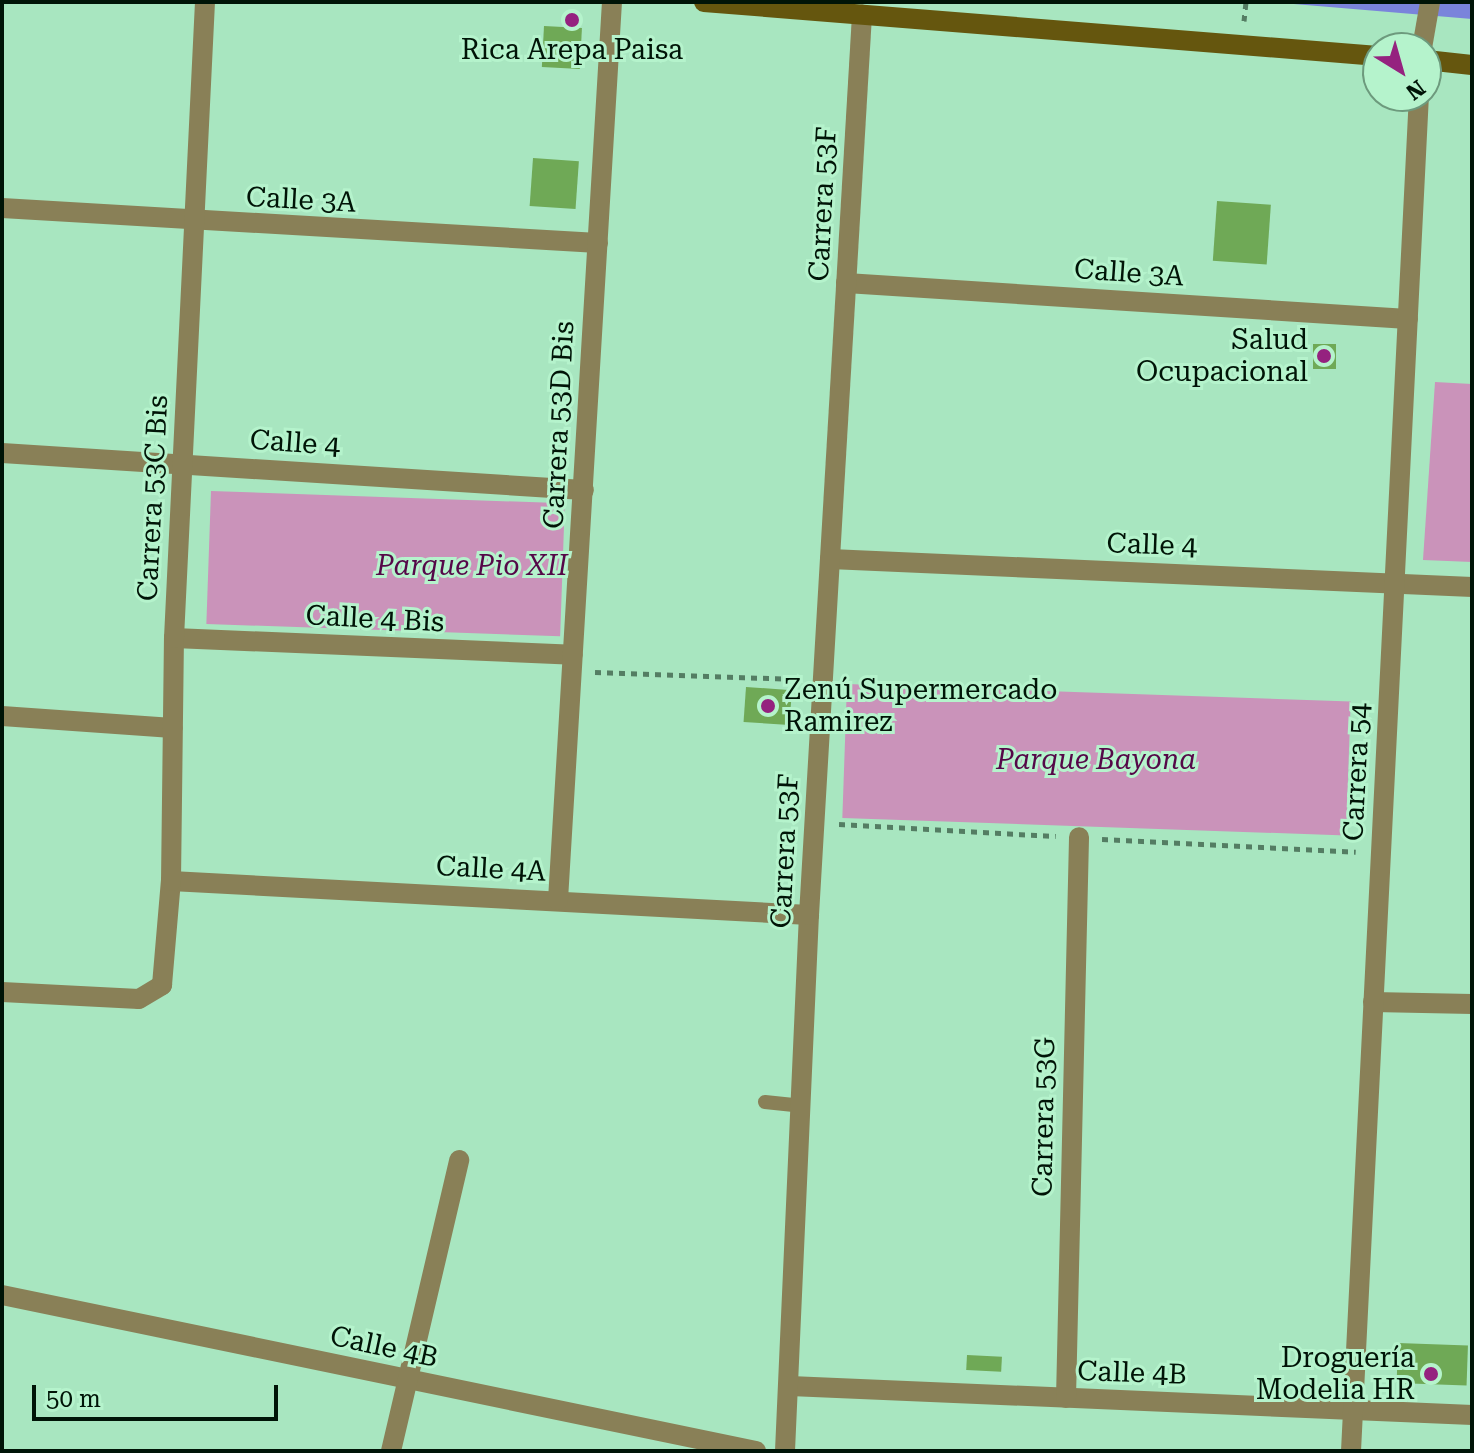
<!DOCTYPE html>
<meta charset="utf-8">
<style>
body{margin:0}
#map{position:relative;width:1474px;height:1453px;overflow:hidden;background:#a8e6c0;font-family:"Roboto Serif",serif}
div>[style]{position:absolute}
.green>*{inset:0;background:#ca93ba;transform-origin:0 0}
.water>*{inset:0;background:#7a84db}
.building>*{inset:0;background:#6fa956;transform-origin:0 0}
.path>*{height:5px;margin-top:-2.5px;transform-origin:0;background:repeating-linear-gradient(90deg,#547d63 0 6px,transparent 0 12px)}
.service>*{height:14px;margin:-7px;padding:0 7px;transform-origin:7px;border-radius:7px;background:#898057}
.minor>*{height:20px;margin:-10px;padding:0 10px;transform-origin:10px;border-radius:10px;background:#898057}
.tertiary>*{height:20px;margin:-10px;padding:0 10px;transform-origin:10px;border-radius:10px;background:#898057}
.secondary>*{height:20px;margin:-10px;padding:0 10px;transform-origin:10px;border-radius:10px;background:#65560e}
.dots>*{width:22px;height:22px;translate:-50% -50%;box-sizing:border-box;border:4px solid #b5f3cc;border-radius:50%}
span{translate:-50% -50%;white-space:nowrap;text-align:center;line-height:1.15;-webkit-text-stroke:6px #b5f3cc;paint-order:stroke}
.poi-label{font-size:28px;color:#001407}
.right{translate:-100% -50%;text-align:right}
.left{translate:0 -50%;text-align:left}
.street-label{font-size:28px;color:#001407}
.park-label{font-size:28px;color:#550848;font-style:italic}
.frame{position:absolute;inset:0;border:4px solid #001407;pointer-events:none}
.north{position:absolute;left:1362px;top:32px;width:80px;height:80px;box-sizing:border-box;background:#b5f3cc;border:2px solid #6d9a7d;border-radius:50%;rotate:143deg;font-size:22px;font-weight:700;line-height:32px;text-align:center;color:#001407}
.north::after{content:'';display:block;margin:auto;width:28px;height:36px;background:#95227f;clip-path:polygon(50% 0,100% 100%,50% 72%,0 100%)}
.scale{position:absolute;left:32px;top:1385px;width:246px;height:36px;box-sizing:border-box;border:4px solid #001407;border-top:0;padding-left:10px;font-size:24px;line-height:28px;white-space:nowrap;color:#001407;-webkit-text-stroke:6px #b5f3cc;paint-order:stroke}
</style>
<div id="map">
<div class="green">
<i style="clip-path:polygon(1435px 382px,1472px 384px,1472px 562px,1423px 560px)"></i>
<i style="left:211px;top:491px;width:354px;height:133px;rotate:2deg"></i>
<i style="left:847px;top:684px;width:504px;height:134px;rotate:2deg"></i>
</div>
<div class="water">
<i style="clip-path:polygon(1270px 2px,1472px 2px,1472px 19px)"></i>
</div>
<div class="building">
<i style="left:544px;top:26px;width:38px;height:41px;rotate:3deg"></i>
<i style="left:533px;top:158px;width:46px;height:48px;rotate:4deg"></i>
<i style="left:1217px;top:201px;width:54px;height:60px;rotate:4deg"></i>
<i style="left:1313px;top:344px;width:23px;height:25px"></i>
<i style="left:746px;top:687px;width:46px;height:35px;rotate:4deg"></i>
<i style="left:1398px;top:1343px;width:70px;height:40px;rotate:2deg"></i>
<i style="left:967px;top:1355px;width:35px;height:15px;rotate:3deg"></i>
</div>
<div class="path">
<i style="left:1244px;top:21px;width:19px;rotate:-84deg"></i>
<i style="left:595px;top:672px;width:202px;rotate:2deg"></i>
<i style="left:839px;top:824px;width:217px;rotate:3.2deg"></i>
<i style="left:1102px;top:839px;width:254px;rotate:2.9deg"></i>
</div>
<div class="service">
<i style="left:765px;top:1102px;width:36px;rotate:6deg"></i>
</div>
<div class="minor">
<i style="left:2px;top:208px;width:597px;rotate:3.36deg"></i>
<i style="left:846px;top:283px;width:563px;rotate:3.67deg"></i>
<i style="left:2px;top:453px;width:583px;rotate:3.64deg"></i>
<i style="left:830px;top:559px;width:643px;rotate:2.5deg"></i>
<i style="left:174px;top:638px;width:399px;rotate:2.4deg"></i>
<i style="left:2px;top:716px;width:171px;rotate:4deg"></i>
<i style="left:171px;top:881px;width:639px;rotate:3.05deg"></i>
<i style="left:558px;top:900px;width:900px;rotate:-86.56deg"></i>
<i style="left:2px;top:992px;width:137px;rotate:2.9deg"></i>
<i style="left:139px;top:999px;width:27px;rotate:-31deg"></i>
<i style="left:162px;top:985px;width:104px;rotate:-85.1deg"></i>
<i style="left:171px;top:881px;width:243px;rotate:-89.3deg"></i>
<i style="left:174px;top:638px;width:637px;rotate:-87.21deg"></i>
<i style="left:1373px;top:1002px;width:99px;rotate:1.2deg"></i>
<i style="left:2px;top:1295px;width:770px;rotate:11.69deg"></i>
<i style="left:790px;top:1386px;width:683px;rotate:2.43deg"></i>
<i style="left:1066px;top:1398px;width:561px;rotate:-88.67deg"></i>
<i style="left:391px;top:1451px;width:299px;rotate:-76.8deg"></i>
<i style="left:785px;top:1451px;width:537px;rotate:-87.44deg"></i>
<i style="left:809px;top:915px;width:902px;rotate:-86.63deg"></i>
</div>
<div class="tertiary">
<i style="left:1422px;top:48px;width:47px;rotate:-80.1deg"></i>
<i style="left:1351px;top:1451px;width:1357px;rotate:-87.13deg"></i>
</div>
<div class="secondary">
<i style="left:704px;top:2px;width:676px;rotate:4.58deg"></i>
<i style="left:1426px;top:60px;width:46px;rotate:6.2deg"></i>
</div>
<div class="dots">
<i style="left:572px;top:20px;background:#95227f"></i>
<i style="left:1324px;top:356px;background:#95227f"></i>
<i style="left:768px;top:706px;background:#95227f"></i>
<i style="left:1431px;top:1374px;background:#95227f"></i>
</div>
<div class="poi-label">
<span style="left:572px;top:50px">Rica Arepa Paisa</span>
<span class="right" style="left:1308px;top:356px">Salud<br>Ocupacional</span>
<span class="left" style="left:784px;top:706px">Zenú Supermercado<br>Ramirez</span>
<span class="right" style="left:1415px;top:1374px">Droguería<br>Modelia HR</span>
</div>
<div class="street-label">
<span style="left:301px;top:200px;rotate:3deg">Calle 3A</span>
<span style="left:823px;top:204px;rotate:-87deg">Carrera 53F</span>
<span style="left:1129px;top:273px;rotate:4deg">Calle 3A</span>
<span style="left:559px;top:425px;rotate:-87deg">Carrera 53D Bis</span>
<span style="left:295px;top:443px;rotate:4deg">Calle 4</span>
<span style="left:153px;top:498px;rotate:-87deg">Carrera 53C Bis</span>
<span style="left:1152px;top:545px;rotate:2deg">Calle 4</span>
<span style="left:375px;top:619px;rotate:3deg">Calle 4 Bis</span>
<span style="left:1357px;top:772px;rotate:-87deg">Carrera 54</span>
<span style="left:785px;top:851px;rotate:-87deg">Carrera 53F</span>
<span style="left:491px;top:869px;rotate:3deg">Calle 4A</span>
<span style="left:1044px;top:1117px;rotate:-89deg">Carrera 53G</span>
<span style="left:384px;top:1347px;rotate:12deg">Calle 4B</span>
<span style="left:1132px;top:1373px;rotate:2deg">Calle 4B</span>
</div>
<div class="park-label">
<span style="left:472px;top:566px">Parque Pio XII</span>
<span style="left:1096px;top:760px">Parque Bayona</span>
</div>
<div class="frame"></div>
<div class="north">N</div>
<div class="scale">50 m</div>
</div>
